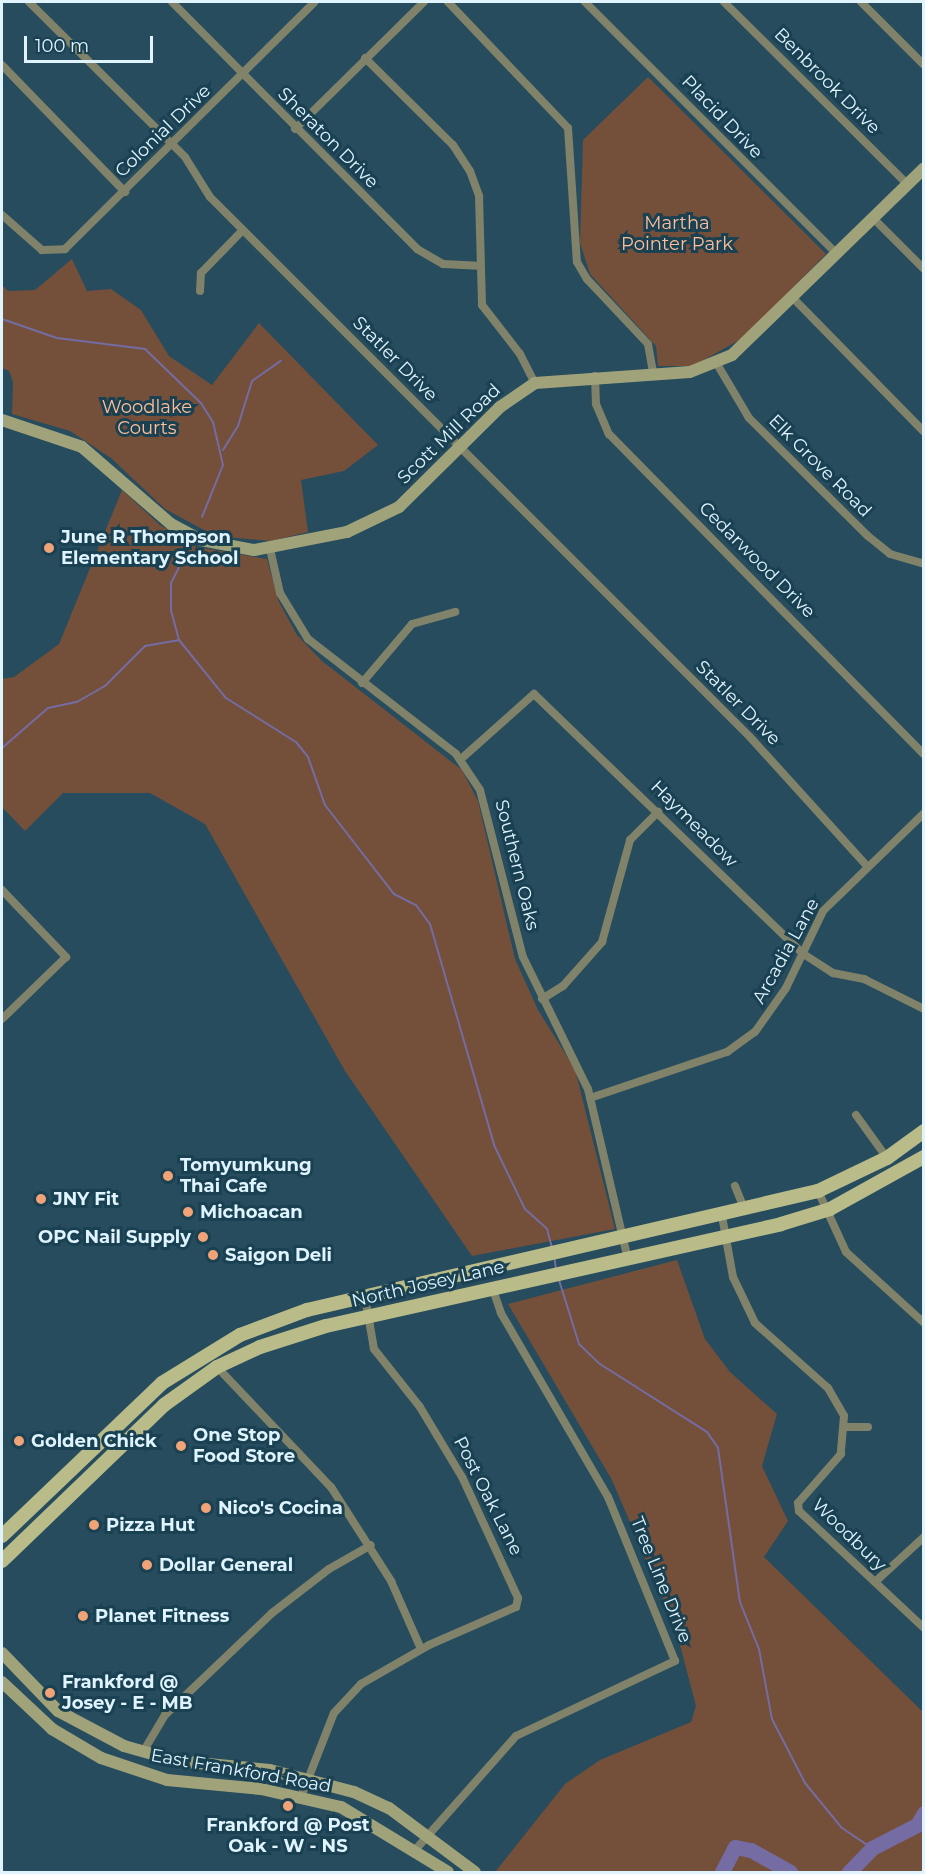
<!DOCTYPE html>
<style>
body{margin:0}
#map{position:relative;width:925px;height:1874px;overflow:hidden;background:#264c5e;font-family:Montserrat,sans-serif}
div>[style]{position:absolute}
.green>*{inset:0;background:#744f3a}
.stream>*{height:2px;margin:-1px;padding:0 1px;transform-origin:1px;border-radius:1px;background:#746ca2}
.river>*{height:15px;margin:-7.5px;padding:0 7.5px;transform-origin:7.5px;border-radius:7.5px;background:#746ca2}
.street>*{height:8px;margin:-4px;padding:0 4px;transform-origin:4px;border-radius:4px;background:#808269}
.secondary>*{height:12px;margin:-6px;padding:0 6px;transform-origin:6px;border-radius:6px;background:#a0a37a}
.primary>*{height:14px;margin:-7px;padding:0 7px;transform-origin:7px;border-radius:7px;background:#b9bc88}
.dots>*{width:16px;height:16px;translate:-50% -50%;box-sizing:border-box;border:3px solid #1a4152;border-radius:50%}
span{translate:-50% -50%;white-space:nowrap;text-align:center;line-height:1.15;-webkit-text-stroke:6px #1a4152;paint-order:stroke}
.street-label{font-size:18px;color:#dff4ff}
.park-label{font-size:18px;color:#ffbe99}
.poi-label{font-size:18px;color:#dff4ff;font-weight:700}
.left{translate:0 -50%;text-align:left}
.right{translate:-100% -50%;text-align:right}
.frame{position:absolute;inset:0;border:3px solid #dff4ff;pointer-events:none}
.scale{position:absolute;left:24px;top:36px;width:129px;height:27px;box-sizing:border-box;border:3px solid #dff4ff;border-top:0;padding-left:8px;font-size:18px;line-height:21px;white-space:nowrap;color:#dff4ff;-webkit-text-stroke:4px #1a4152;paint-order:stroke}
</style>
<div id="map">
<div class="green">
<i style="clip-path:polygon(648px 77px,826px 254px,743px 338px,693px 366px,658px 366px,656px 346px,590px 274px,580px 243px,583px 140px)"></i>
<i style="clip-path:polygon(72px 259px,87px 291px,111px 289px,141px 310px,169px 356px,212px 385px,259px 323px,378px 445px,344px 471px,301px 480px,308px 532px,271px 541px,215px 536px,165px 509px,111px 458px,70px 431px,12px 414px,13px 382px,9px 371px,2px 368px,2px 285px,8px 291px,35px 290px)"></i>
<i style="clip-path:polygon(122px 490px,160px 525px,197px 547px,267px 559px,279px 602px,297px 635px,322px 661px,462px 770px,478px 801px,515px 959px,538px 1010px,575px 1069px,615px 1229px,472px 1256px,345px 1071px,205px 824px,150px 793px,63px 793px,25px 831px,2px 807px,2px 679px,14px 677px,59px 644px)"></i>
<i style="clip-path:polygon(677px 1260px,705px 1339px,730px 1372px,777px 1414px,762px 1466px,788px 1521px,764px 1557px,923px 1712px,923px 1872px,495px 1872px,565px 1784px,600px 1760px,691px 1722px,696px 1706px,676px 1630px,612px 1480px,508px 1304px)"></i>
</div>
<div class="stream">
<i style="left:2px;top:319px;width:58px;rotate:19.1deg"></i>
<i style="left:57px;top:338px;width:89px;rotate:7.1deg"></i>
<i style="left:145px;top:349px;width:78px;rotate:44deg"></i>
<i style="left:201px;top:403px;width:22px;rotate:58deg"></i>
<i style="left:213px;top:422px;width:44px;rotate:76.9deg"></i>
<i style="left:223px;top:465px;width:56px;rotate:112deg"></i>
<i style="left:223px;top:450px;width:28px;rotate:-58deg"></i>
<i style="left:238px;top:426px;width:47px;rotate:-72.7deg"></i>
<i style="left:252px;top:381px;width:35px;rotate:-35deg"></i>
<i style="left:179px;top:640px;width:30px;rotate:-105deg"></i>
<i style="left:171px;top:611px;width:28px;rotate:-90deg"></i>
<i style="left:171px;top:583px;width:33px;rotate:-63deg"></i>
<i style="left:2px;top:748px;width:61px;rotate:-41deg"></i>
<i style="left:48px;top:708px;width:30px;rotate:-12deg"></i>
<i style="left:77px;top:702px;width:32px;rotate:-30deg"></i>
<i style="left:105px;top:686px;width:57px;rotate:-45deg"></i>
<i style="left:145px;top:646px;width:35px;rotate:-10deg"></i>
<i style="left:179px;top:640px;width:75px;rotate:51deg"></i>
<i style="left:226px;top:698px;width:83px;rotate:32.2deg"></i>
<i style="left:296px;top:742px;width:19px;rotate:51deg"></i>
<i style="left:308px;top:757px;width:51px;rotate:70.5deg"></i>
<i style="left:325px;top:805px;width:113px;rotate:52.2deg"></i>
<i style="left:394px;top:894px;width:25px;rotate:27deg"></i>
<i style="left:416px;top:905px;width:24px;rotate:54deg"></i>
<i style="left:430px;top:924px;width:230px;rotate:73.8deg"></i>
<i style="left:494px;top:1145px;width:71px;rotate:64.2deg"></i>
<i style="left:525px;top:1209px;width:30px;rotate:42deg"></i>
<i style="left:547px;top:1229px;width:20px;rotate:75deg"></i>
<i style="left:554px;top:1256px;width:12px;rotate:81deg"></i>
<i style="left:559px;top:1280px;width:67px;rotate:72.6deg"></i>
<i style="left:579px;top:1344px;width:29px;rotate:44deg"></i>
<i style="left:600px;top:1364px;width:127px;rotate:32.4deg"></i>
<i style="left:707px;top:1432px;width:19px;rotate:55deg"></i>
<i style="left:718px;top:1448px;width:156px;rotate:81.9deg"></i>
<i style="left:740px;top:1602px;width:51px;rotate:68deg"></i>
<i style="left:759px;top:1649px;width:71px;rotate:79.5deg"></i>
<i style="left:772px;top:1719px;width:72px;rotate:62.7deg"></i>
<i style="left:805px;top:1783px;width:58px;rotate:50.6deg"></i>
<i style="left:842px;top:1828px;width:36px;rotate:34deg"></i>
</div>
<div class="river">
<i style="left:722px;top:1872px;width:28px;rotate:-63deg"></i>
<i style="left:735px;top:1847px;width:16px;rotate:11deg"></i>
<i style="left:751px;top:1850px;width:45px;rotate:29.4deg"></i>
<i style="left:849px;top:1872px;width:33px;rotate:-46deg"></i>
<i style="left:872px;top:1848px;width:51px;rotate:-27.1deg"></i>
<i style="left:917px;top:1825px;width:14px;rotate:-60deg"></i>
</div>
<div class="street">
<i style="left:29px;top:2px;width:220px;rotate:44.8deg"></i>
<i style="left:185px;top:157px;width:47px;rotate:58deg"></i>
<i style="left:210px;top:197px;width:764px;rotate:45deg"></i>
<i style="left:750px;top:737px;width:174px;rotate:47.8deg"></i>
<i style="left:172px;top:2px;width:348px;rotate:45.2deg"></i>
<i style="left:417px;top:249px;width:30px;rotate:30deg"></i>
<i style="left:443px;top:264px;width:35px;rotate:3deg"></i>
<i style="left:448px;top:2px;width:174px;rotate:46.4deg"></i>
<i style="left:568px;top:128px;width:134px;rotate:86.2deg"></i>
<i style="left:577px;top:262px;width:20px;rotate:60deg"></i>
<i style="left:587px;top:279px;width:89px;rotate:46.8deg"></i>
<i style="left:648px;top:344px;width:29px;rotate:80deg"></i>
<i style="left:585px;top:2px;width:356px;rotate:45deg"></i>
<i style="left:724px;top:2px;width:258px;rotate:44.8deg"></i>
<i style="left:861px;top:2px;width:89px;rotate:45deg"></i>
<i style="left:365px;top:58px;width:124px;rotate:44.7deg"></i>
<i style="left:453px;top:145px;width:31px;rotate:57deg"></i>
<i style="left:470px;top:171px;width:27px;rotate:70deg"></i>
<i style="left:479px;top:196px;width:109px;rotate:88.4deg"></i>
<i style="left:482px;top:305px;width:62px;rotate:52.2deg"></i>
<i style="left:520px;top:354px;width:33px;rotate:63deg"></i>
<i style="left:2px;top:65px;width:177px;rotate:45.9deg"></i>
<i style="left:295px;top:129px;width:181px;rotate:-44.6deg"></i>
<i style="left:2px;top:215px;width:53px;rotate:41.2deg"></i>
<i style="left:42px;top:250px;width:23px;rotate:-2deg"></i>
<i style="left:65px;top:249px;width:351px;rotate:-44.7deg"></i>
<i style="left:873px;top:218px;width:72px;rotate:45deg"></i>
<i style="left:200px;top:291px;width:18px;rotate:-87deg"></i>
<i style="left:201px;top:273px;width:60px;rotate:-45.7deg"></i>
<i style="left:793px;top:298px;width:187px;rotate:45.6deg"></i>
<i style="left:717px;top:364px;width:63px;rotate:59.3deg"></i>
<i style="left:749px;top:418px;width:168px;rotate:44.8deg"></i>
<i style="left:868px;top:536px;width:28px;rotate:39deg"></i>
<i style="left:890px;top:554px;width:35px;rotate:16deg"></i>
<i style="left:595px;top:376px;width:28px;rotate:88deg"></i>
<i style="left:596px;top:404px;width:33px;rotate:67deg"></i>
<i style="left:609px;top:434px;width:449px;rotate:45.5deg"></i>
<i style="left:270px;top:549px;width:45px;rotate:77.2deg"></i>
<i style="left:280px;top:593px;width:54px;rotate:58.7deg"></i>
<i style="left:308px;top:639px;width:187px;rotate:37.8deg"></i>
<i style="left:456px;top:754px;width:43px;rotate:56.3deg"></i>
<i style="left:480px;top:790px;width:172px;rotate:75.6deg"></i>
<i style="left:523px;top:957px;width:147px;rotate:63.8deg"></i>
<i style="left:588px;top:1089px;width:176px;rotate:76.8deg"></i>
<i style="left:362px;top:683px;width:77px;rotate:-49.7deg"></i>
<i style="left:412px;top:624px;width:45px;rotate:-15.6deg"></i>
<i style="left:461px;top:759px;width:98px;rotate:-41.7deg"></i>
<i style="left:534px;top:694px;width:373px;rotate:44deg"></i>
<i style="left:802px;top:953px;width:37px;rotate:33deg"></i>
<i style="left:833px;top:973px;width:32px;rotate:11deg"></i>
<i style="left:864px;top:979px;width:67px;rotate:26.6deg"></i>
<i style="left:2px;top:890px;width:93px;rotate:46.3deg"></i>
<i style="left:66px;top:957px;width:89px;rotate:135.9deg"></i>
<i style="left:542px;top:999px;width:25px;rotate:-32deg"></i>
<i style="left:563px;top:986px;width:59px;rotate:-48.4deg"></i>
<i style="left:602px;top:942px;width:106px;rotate:-74.6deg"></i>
<i style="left:630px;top:840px;width:40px;rotate:-45deg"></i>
<i style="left:590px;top:1098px;width:145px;rotate:-18.6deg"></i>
<i style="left:727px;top:1052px;width:34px;rotate:-36deg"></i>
<i style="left:755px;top:1032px;width:54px;rotate:-54.8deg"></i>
<i style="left:786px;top:988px;width:85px;rotate:-64.3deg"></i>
<i style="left:823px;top:911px;width:141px;rotate:-44.1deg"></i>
<i style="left:856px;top:1115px;width:53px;rotate:54.2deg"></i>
<i style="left:735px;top:1186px;width:27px;rotate:68deg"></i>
<i style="left:818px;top:1191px;width:67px;rotate:65.3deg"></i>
<i style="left:846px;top:1252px;width:105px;rotate:42.3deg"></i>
<i style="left:722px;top:1216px;width:62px;rotate:79.8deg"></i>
<i style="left:733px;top:1277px;width:51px;rotate:64.4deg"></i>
<i style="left:755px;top:1323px;width:98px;rotate:41.7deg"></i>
<i style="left:828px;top:1388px;width:32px;rotate:60deg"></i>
<i style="left:844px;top:1416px;width:38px;rotate:95deg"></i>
<i style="left:841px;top:1454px;width:65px;rotate:131.3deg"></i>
<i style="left:798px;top:1503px;width:8px;rotate:83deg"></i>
<i style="left:799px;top:1511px;width:171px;rotate:43.1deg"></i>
<i style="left:217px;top:1367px;width:166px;rotate:46.5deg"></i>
<i style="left:331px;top:1487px;width:112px;rotate:57.4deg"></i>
<i style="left:391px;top:1581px;width:74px;rotate:66.2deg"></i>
<i style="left:846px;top:1427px;width:22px"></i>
<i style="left:875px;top:1582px;width:67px;rotate:-42.6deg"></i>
<i style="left:143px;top:1752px;width:43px;rotate:-59.3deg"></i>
<i style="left:165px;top:1715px;width:148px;rotate:-43.6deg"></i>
<i style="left:272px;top:1613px;width:72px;rotate:-37.7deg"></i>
<i style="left:329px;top:1569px;width:48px;rotate:-29.7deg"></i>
<i style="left:301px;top:1797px;width:90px;rotate:-68.6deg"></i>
<i style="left:334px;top:1713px;width:40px;rotate:-47deg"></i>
<i style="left:361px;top:1684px;width:78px;rotate:-29.8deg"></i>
<i style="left:429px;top:1645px;width:95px;rotate:-23.6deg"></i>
<i style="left:516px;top:1607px;width:9px;rotate:-77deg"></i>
<i style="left:518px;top:1598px;width:133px;rotate:-114.8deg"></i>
<i style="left:462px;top:1477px;width:82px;rotate:-121deg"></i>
<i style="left:420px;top:1407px;width:74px;rotate:-128.4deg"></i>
<i style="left:374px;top:1349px;width:53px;rotate:-99.8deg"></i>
<i style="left:416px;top:1849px;width:151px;rotate:-48.5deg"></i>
<i style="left:516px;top:1736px;width:176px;rotate:-25.3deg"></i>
<i style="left:675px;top:1661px;width:177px;rotate:-112.2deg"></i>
<i style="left:608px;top:1497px;width:213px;rotate:-120.2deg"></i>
<i style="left:501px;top:1313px;width:28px;rotate:-109deg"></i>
</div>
<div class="secondary">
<i style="left:2px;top:420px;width:84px;rotate:18.6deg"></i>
<i style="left:82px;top:447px;width:118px;rotate:40.9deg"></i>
<i style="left:171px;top:524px;width:34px;rotate:28deg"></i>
<i style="left:201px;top:540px;width:54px;rotate:10.7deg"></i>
<i style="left:254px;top:550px;width:95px;rotate:-11deg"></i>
<i style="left:347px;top:532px;width:58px;rotate:-25.7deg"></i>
<i style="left:399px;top:507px;width:142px;rotate:-44.7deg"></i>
<i style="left:500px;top:407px;width:42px;rotate:-34.4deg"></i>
<i style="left:535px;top:383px;width:155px;rotate:-4.1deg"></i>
<i style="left:690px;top:372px;width:45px;rotate:-22deg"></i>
<i style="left:732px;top:355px;width:268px;rotate:-44.2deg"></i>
<i style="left:2px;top:1653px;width:81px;rotate:46deg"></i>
<i style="left:58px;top:1711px;width:75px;rotate:27.9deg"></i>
<i style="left:124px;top:1746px;width:55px;rotate:15.8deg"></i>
<i style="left:177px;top:1761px;width:93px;rotate:5.5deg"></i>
<i style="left:270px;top:1770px;width:87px;rotate:14.7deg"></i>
<i style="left:354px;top:1792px;width:38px;rotate:25deg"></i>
<i style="left:389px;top:1808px;width:107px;rotate:36.7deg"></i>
<i style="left:2px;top:1682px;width:69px;rotate:43.2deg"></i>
<i style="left:52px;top:1729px;width:57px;rotate:30.6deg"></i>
<i style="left:101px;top:1758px;width:70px;rotate:18.4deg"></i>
<i style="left:167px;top:1780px;width:94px;rotate:5.5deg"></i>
<i style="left:261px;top:1789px;width:82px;rotate:12.7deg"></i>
<i style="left:341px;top:1807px;width:125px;rotate:31.3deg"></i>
</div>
<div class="primary">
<i style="left:2px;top:1536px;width:221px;rotate:-43.7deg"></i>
<i style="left:162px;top:1383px;width:92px;rotate:-31.6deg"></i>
<i style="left:240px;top:1335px;width:72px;rotate:-20.5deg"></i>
<i style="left:307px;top:1310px;width:525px;rotate:-13.11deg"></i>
<i style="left:818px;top:1191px;width:76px;rotate:-25.6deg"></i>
<i style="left:887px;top:1158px;width:46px;rotate:-36.1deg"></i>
<i style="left:2px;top:1561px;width:225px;rotate:-43.9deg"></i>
<i style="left:164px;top:1405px;width:65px;rotate:-35.6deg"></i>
<i style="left:217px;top:1367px;width:47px;rotate:-24.9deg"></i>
<i style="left:260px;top:1347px;width:69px;rotate:-17.7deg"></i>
<i style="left:326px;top:1326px;width:466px;rotate:-12.6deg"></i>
<i style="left:781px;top:1224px;width:51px;rotate:-17deg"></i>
<i style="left:830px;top:1209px;width:107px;rotate:-29deg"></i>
</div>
<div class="dots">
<i style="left:49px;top:548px;background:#efa377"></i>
<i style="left:168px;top:1176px;background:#efa377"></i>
<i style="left:41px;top:1199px;background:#efa377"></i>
<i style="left:188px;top:1212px;background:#efa377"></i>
<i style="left:203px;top:1237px;background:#efa377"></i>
<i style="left:213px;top:1255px;background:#efa377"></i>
<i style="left:19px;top:1441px;background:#efa377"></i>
<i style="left:181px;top:1446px;background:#efa377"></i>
<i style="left:206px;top:1508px;background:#efa377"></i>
<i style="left:94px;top:1525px;background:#efa377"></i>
<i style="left:147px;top:1565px;background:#efa377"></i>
<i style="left:83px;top:1616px;background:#efa377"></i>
<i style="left:50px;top:1693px;background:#efa377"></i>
<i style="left:288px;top:1806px;background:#efa377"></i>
</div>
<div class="street-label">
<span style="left:827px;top:81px;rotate:45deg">Benbrook Drive</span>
<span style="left:722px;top:117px;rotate:46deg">Placid Drive</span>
<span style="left:163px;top:131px;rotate:-44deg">Colonial Drive</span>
<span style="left:328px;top:138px;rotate:45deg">Sheraton Drive</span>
<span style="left:395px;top:359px;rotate:45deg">Statler Drive</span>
<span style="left:449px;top:434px;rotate:-44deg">Scott Mill Road</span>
<span style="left:820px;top:466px;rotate:45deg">Elk Grove Road</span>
<span style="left:757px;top:560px;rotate:45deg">Cedarwood Drive</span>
<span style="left:738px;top:703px;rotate:45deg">Statler Drive</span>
<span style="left:694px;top:824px;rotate:45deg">Haymeadow</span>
<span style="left:517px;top:865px;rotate:76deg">Southern Oaks</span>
<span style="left:786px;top:951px;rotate:-61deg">Arcadia Lane</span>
<span style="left:428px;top:1284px;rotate:-13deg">North Josey Lane</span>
<span style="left:488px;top:1496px;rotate:63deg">Post Oak Lane</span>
<span style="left:849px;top:1535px;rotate:44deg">Woodbury</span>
<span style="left:661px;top:1580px;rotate:68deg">Tree Line Drive</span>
<span style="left:241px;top:1771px;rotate:10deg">East Frankford Road</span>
</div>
<div class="park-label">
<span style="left:677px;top:234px">Martha<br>Pointer Park</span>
<span style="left:147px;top:418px">Woodlake<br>Courts</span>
</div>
<div class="poi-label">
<span class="left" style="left:61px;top:548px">June R Thompson<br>Elementary School</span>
<span class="left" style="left:180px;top:1176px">Tomyumkung<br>Thai Cafe</span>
<span class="left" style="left:53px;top:1199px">JNY Fit</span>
<span class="left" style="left:200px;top:1212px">Michoacan</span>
<span class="right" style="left:191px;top:1237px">OPC Nail Supply</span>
<span class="left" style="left:225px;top:1255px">Saigon Deli</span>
<span class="left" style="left:193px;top:1446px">One Stop<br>Food Store</span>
<span class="left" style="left:31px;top:1441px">Golden Chick</span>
<span class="left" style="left:218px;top:1508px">Nico's Cocina</span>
<span class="left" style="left:106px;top:1525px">Pizza Hut</span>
<span class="left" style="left:159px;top:1565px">Dollar General</span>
<span class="left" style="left:95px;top:1616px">Planet Fitness</span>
<span class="left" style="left:62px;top:1693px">Frankford @<br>Josey - E - MB</span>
<span style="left:288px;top:1836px">Frankford @ Post<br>Oak - W - NS</span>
</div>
<div class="frame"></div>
<div class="scale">100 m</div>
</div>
